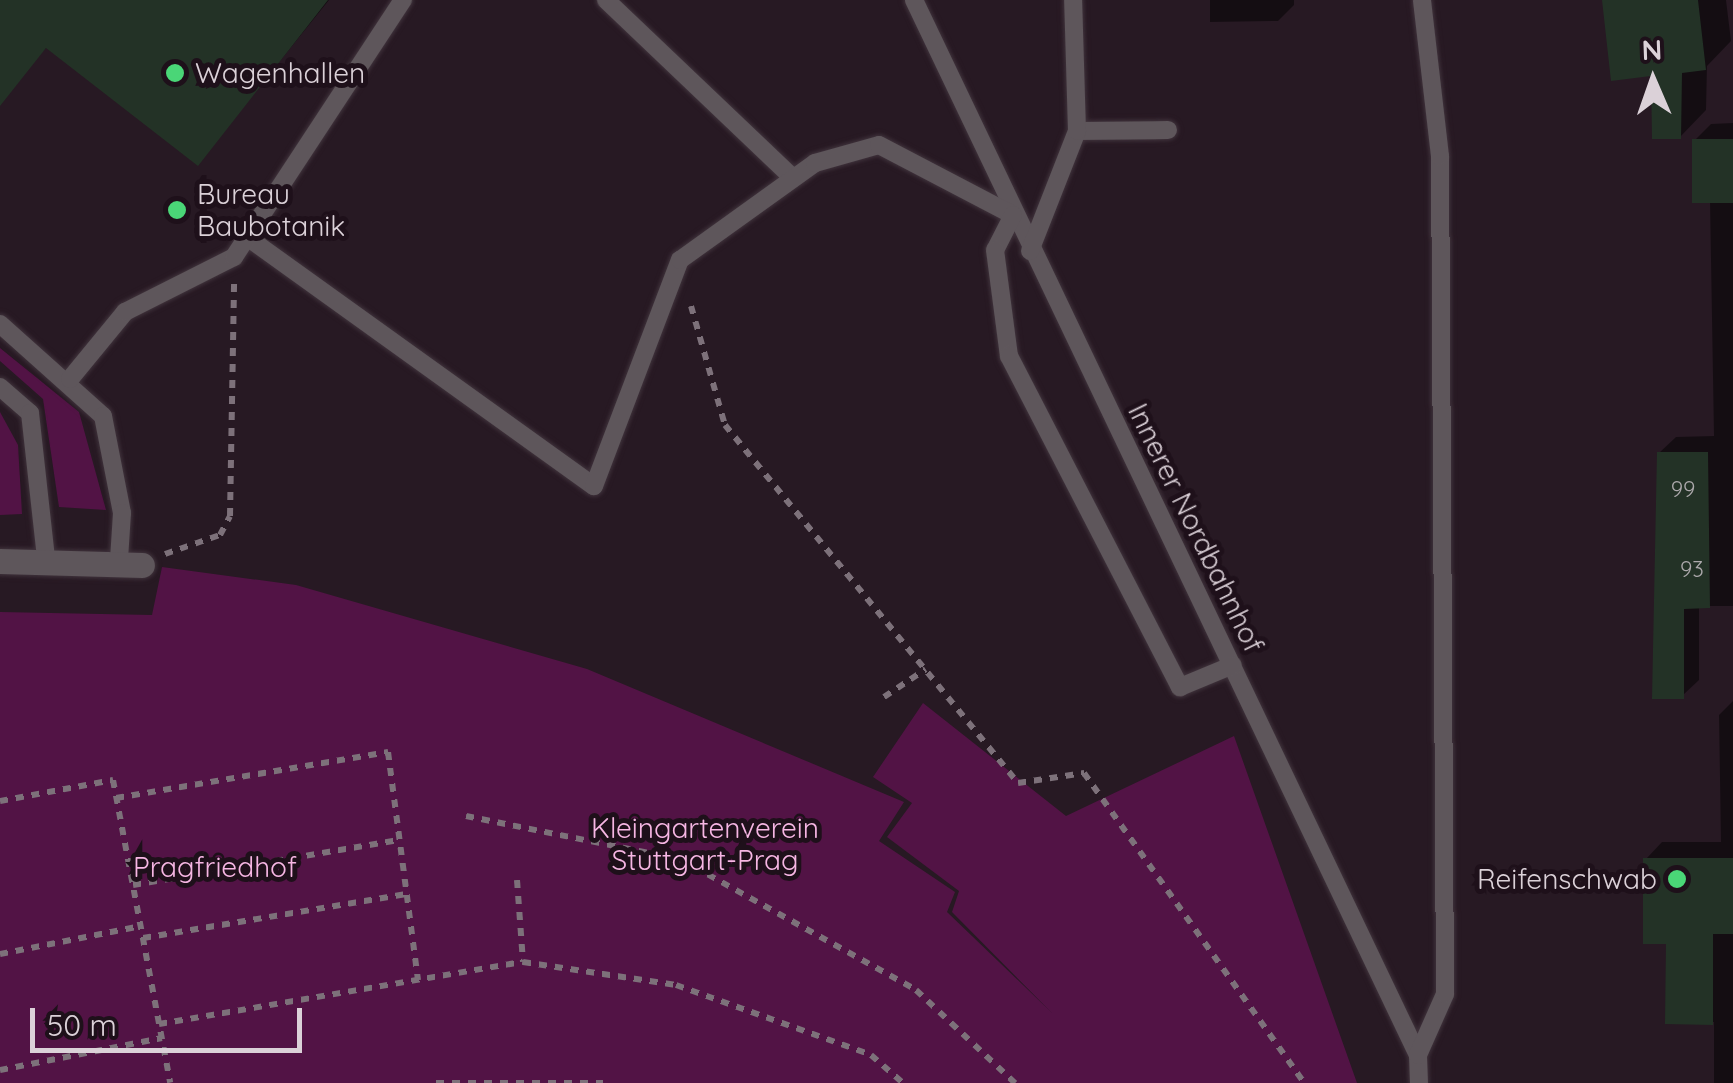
<!DOCTYPE html>
<style>
body{margin:0}
#map{position:relative;width:1733px;height:1083px;overflow:hidden;background:#271923;font-family:Quicksand,sans-serif}
div>[style]{position:absolute}
.green>*{inset:0;background:#521345}
.shadow>*{inset:0;background:#0007}
.building>*{inset:0;background:#233226;transform-origin:0 0}
.path>*{height:6px;margin-top:-3px;transform-origin:0;background:repeating-linear-gradient(90deg,#7d717a 0 8px,transparent 0 16px)}
.roads{filter:drop-shadow(0 0 2px #40333c) drop-shadow(0 0 2px #40333c)}
.service>*{height:18px;margin:-9px;padding:0 9px;transform-origin:9px;border-radius:9px;background:#5e565b}
.minor>*{height:25px;margin:-12.5px;padding:0 12.5px;transform-origin:12.5px;border-radius:12.5px;background:#5e565b}
.dots>*{width:28px;height:28px;translate:-50% -50%;box-sizing:border-box;border:5px solid #1e101a;border-radius:50%}
span{translate:-50% -50%;white-space:nowrap;text-align:center;line-height:1.15;-webkit-text-stroke:10px #1e101a;paint-order:stroke}
.number-label{font-size:22px;color:#ada9ac}
.number-label span{-webkit-text-stroke-width:0}
.poi-label{font-size:28px;color:#dbd1d8}
.left{translate:0 -50%;text-align:left}
.right{translate:-100% -50%;text-align:right}
.street-label{font-size:28px;color:#dbd1d8}
.park-label{font-size:28px;color:#f6b6e3}
.north{position:absolute;left:1603px;top:30px;width:100px;height:100px;-webkit-text-stroke:8px #1e101a;paint-order:stroke;rotate:358deg;font-size:28px;font-weight:700;line-height:40px;text-align:center;color:#dbd1d8}
.north::after{content:'';display:block;margin:auto;width:35px;height:45px;background:#dbd1d8;clip-path:polygon(50% 0,100% 100%,50% 72%,0 100%)}
.scale{position:absolute;left:30px;top:1008px;width:272px;height:45px;box-sizing:border-box;border:5px solid #dbd1d8;border-top:0;padding-left:12px;font-size:30px;line-height:35px;white-space:nowrap;color:#dbd1d8;-webkit-text-stroke:8px #1e101a;paint-order:stroke}
</style>
<div id="map">
<div class="green">
<i style="clip-path:polygon(0 348px,79px 412px,106px 510px,59px 507px,43px 399px,0 361px)"></i>
<i style="clip-path:polygon(0 412px,18px 445px,22px 514px,0 515px)"></i>
<i style="clip-path:polygon(162px 567px,296px 585px,587px 669px,904px 802px,879px 841px,955px 892px,947px 912px,1052px 1013px,952px 912px,959px 891px,887px 837px,912px 803px,873px 777px,923px 703px,1066px 816px,1234px 736px,1357px 1083px,0 1083px,0 612px,152px 615px)"></i>
</div>
<div class="shadow">
<i style="clip-path:polygon(0 0,329px 0,198px 163px,48px 46px,0 94px)"></i>
<i style="clip-path:polygon(1210px 0,1294px 0,1294px 5px,1278px 21px,1210px 22px)"></i>
<i style="clip-path:polygon(1604px 0,1726px 0,1731px 41px,1707px 66px,1706px 110px,1680px 137px,1653px 74px)"></i>
<i style="clip-path:polygon(1733px 123px,1733px 606px,1699px 606px,1699px 680px,1682px 696px,1659px 453px,1676px 437px,1714px 436px,1710px 201px,1695px 140px,1711px 124px)"></i>
<i style="clip-path:polygon(1733px 701px,1733px 1083px,1714px 1083px,1714px 1022px,1668px 1022px,1668px 941px,1646px 859px,1662px 842px,1721px 842px,1719px 715px)"></i>
</div>
<div class="building">
<i style="clip-path:polygon(0 0,328px 0,198px 166px,46px 48px,0 106px)"></i>
<i style="clip-path:polygon(1602px 0,1698px 0,1706px 70px,1682px 73px,1681px 139px,1652px 139px,1651px 76px,1611px 81px)"></i>
<i style="left:1692px;top:139px;width:41px;height:64px"></i>
<i style="clip-path:polygon(1657px 452px,1708px 452px,1710px 608px,1684px 609px,1684px 699px,1652px 699px)"></i>
<i style="clip-path:polygon(1643px 858px,1733px 858px,1733px 934px,1713px 934px,1713px 1025px,1665px 1024px,1666px 944px,1643px 944px)"></i>
</div>
<div class="path">
<i style="left:691px;top:306px;width:124px;rotate:74.1deg"></i>
<i style="left:725px;top:425px;width:463px;rotate:50.7deg"></i>
<i style="left:1018px;top:783px;width:67px;rotate:-8.6deg"></i>
<i style="left:1084px;top:773px;width:380px;rotate:54.6deg"></i>
<i style="left:165px;top:554px;width:58px;rotate:-19.1deg"></i>
<i style="left:220px;top:535px;width:21px;rotate:-62deg"></i>
<i style="left:230px;top:516px;width:233px;rotate:-89deg"></i>
<i style="left:884px;top:697px;width:50px;rotate:-33.7deg"></i>
<i style="left:116px;top:798px;width:276px;rotate:-9.6deg"></i>
<i style="left:388px;top:752px;width:230px;rotate:82.5deg"></i>
<i style="left:0;top:801px;width:115px;rotate:-10.5deg"></i>
<i style="left:113px;top:780px;width:308px;rotate:79.3deg"></i>
<i style="left:466px;top:816px;width:218px;rotate:11.4deg"></i>
<i style="left:680px;top:859px;width:270px;rotate:29deg"></i>
<i style="left:916px;top:990px;width:136px;rotate:43.2deg"></i>
<i style="left:517px;top:880px;width:82px;rotate:85.8deg"></i>
<i style="left:133px;top:885px;width:271px;rotate:-9.6deg"></i>
<i style="left:143px;top:938px;width:267px;rotate:-9.5deg"></i>
<i style="left:0;top:954px;width:144px;rotate:-11.2deg"></i>
<i style="left:159px;top:1024px;width:369px;rotate:-9.7deg"></i>
<i style="left:523px;top:962px;width:155px;rotate:8.5deg"></i>
<i style="left:676px;top:985px;width:207px;rotate:19.7deg"></i>
<i style="left:871px;top:1055px;width:43px;rotate:41.2deg"></i>
<i style="left:0;top:1070px;width:165px;rotate:-11.2deg"></i>
<i style="left:436px;top:1083px;width:167px"></i>
</div>
<div class="roads">
<div class="service">
<i style="left:606px;top:0;width:258px;rotate:43.6deg"></i>
<i style="left:914px;top:0;width:1169px;rotate:64.47deg"></i>
<i style="left:1418px;top:1055px;width:28px;rotate:88deg"></i>
<i style="left:1077px;top:131px;width:91px;rotate:-0.6deg"></i>
<i style="left:247px;top:237px;width:427px;rotate:35.7deg"></i>
<i style="left:594px;top:486px;width:242px;rotate:-69.2deg"></i>
<i style="left:680px;top:260px;width:166px;rotate:-35.7deg"></i>
<i style="left:815px;top:163px;width:66px;rotate:-15.7deg"></i>
<i style="left:879px;top:145px;width:151px;rotate:27.6deg"></i>
<i style="left:1013px;top:215px;width:39px;rotate:117deg"></i>
<i style="left:995px;top:250px;width:107px;rotate:82.5deg"></i>
<i style="left:1009px;top:356px;width:373px;rotate:62.7deg"></i>
<i style="left:1180px;top:687px;width:57px;rotate:-22.5deg"></i>
<i style="left:1030px;top:251px;width:129px;rotate:-68.6deg"></i>
<i style="left:1077px;top:131px;width:131px;rotate:-91.7deg"></i>
<i style="left:0;top:324px;width:138px;rotate:41.8deg"></i>
<i style="left:103px;top:416px;width:99px;rotate:78.9deg"></i>
<i style="left:122px;top:513px;width:47px;rotate:93.7deg"></i>
<i style="left:70px;top:379px;width:87px;rotate:-50.6deg"></i>
<i style="left:125px;top:312px;width:122px;rotate:-26.8deg"></i>
<i style="left:234px;top:257px;width:308px;rotate:-56.7deg"></i>
<i style="left:0;top:387px;width:40px;rotate:41deg"></i>
<i style="left:30px;top:413px;width:146px;rotate:83.7deg"></i>
<i style="left:1418px;top:1055px;width:67px;rotate:-66.1deg"></i>
<i style="left:1445px;top:994px;width:838px;rotate:-90.34deg"></i>
<i style="left:1440px;top:156px;width:157px;rotate:-96.6deg"></i>
</div>
<div class="minor">
<i style="left:0;top:561px;width:142px;rotate:1.6deg"></i>
</div>
</div>
<div class="dots">
<i style="left:175px;top:73px;background:#4ad677"></i>
<i style="left:177px;top:210px;background:#4ad677"></i>
<i style="left:1677px;top:879px;background:#4ad677"></i>
</div>
<div class="number-label">
<span style="left:1683px;top:490px">99</span>
<span style="left:1692px;top:570px">93</span>
</div>
<div class="poi-label">
<span class="left" style="left:195px;top:73px">Wagenhallen</span>
<span class="left" style="left:197px;top:210px">Bureau<br>Baubotanik</span>
<span class="right" style="left:1657px;top:879px">Reifenschwab</span>
</div>
<div class="street-label">
<span style="left:1196px;top:528px;rotate:64deg">Innerer Nordbahnhof</span>
</div>
<div class="park-label">
<span style="left:705px;top:844px">Kleingartenverein<br>Stuttgart-Prag</span>
<span style="left:215px;top:867px">Pragfriedhof</span>
</div>
<div class="north">N</div>
<div class="scale">50 m</div>
</div>
